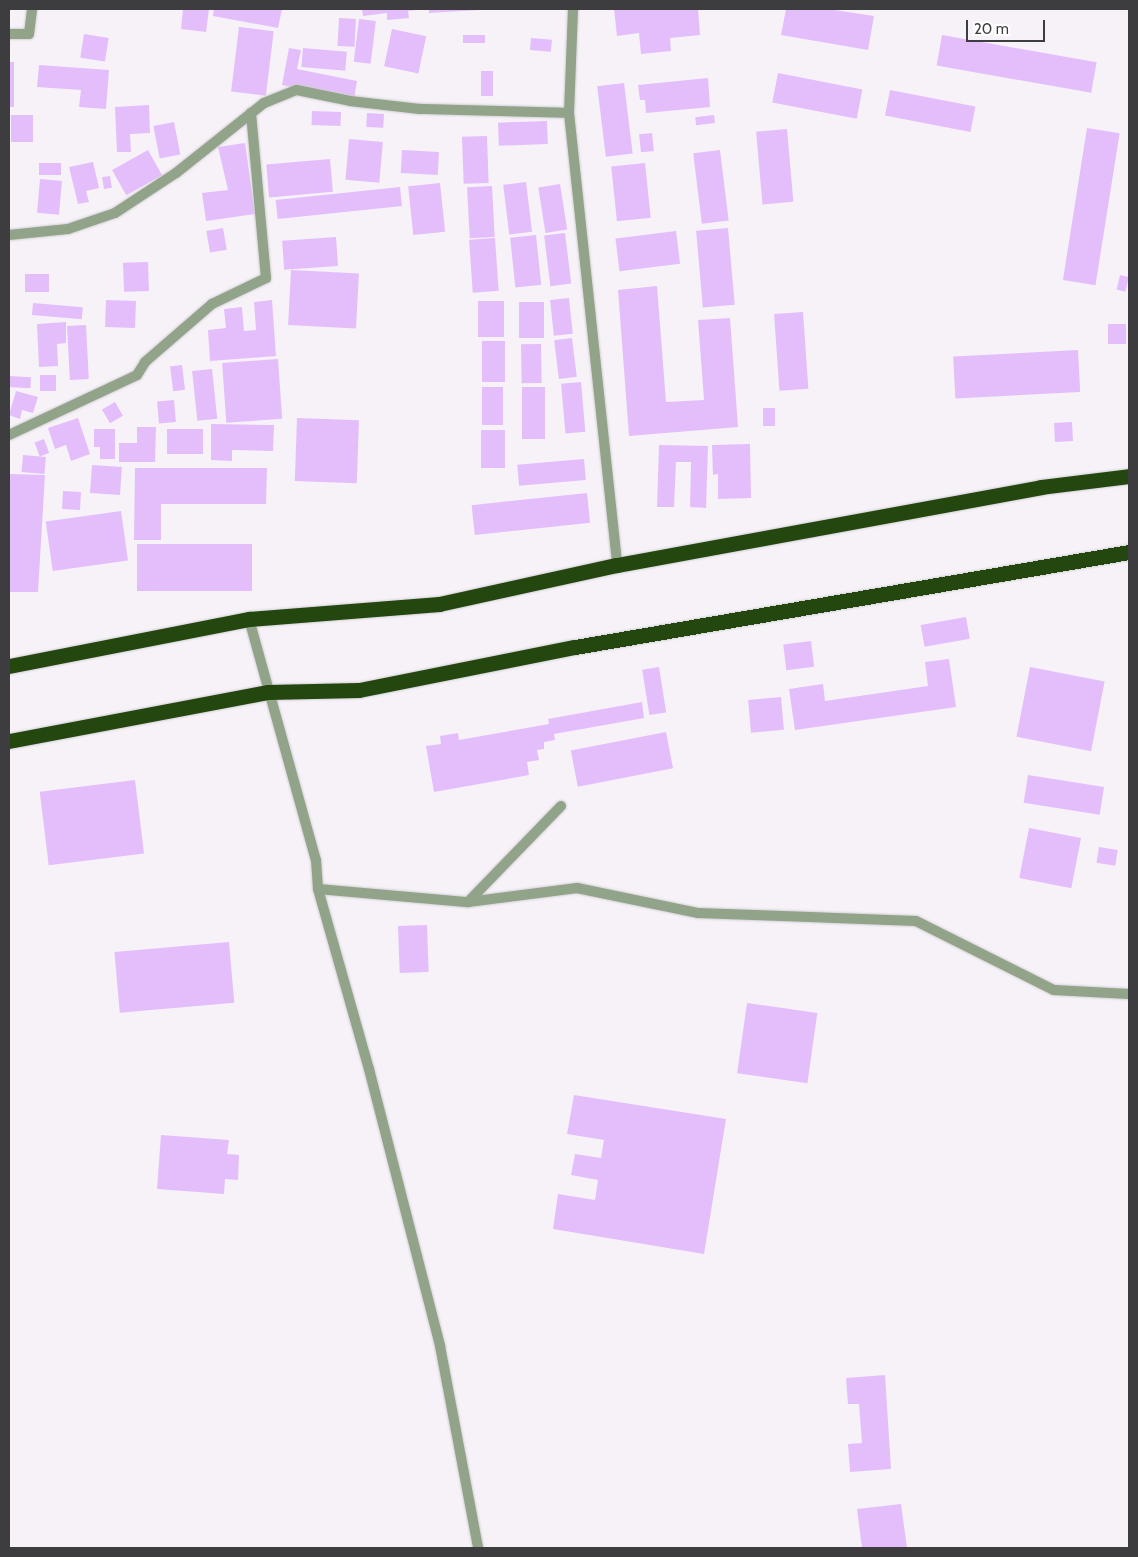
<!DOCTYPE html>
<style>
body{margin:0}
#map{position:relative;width:1138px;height:1557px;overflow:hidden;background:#f6f2f8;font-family:Cabin,sans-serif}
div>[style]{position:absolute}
.building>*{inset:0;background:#e4befb;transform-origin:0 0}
.roads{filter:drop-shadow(0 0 1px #d1ced3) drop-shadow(0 0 1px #d1ced3)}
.street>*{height:10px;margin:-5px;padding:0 5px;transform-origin:5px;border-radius:5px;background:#91a389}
.highway>*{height:15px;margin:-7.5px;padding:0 7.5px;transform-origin:7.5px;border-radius:7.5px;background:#23470e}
span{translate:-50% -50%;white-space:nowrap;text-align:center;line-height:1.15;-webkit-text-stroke:4.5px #fff;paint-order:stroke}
.frame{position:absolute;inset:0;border:10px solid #3d3c3e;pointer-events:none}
.scale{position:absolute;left:966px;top:20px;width:79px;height:22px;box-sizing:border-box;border:2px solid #3d3c3e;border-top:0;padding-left:6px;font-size:15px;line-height:18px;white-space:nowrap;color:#3d3c3e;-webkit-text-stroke:4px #fff;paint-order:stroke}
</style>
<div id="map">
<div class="building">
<i style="clip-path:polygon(183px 9px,209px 9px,206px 32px,181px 29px)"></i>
<i style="clip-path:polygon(214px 9px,282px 9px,278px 28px,213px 16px)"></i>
<i style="clip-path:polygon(362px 9px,416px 9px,417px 10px,408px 11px,409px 18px,387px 20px,387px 13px,363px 16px)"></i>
<i style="clip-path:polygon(429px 9px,479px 9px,479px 10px,429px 13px)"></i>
<i style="clip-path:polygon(614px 9px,698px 9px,700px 35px,670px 38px,671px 51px,641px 54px,639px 33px,617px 36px)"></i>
<i style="clip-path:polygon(786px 9px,828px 9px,874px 16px,868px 50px,781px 35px)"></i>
<i style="left:339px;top:18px;width:17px;height:28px;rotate:3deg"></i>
<i style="left:359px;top:19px;width:17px;height:43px;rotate:7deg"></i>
<i style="left:239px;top:27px;width:35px;height:65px;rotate:7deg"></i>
<i style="left:392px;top:29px;width:35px;height:38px;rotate:12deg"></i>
<i style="left:84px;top:34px;width:25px;height:24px;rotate:9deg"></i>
<i style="left:485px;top:35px;width:8px;height:22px;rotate:90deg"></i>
<i style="left:942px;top:35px;width:157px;height:31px;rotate:10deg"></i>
<i style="left:531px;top:38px;width:21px;height:12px;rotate:5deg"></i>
<i style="clip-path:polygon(289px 48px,301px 50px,297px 69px,357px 81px,354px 99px,282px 85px)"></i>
<i style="left:303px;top:48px;width:44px;height:19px;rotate:5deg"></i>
<i style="left:9px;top:62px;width:5px;height:45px"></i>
<i style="clip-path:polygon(39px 65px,109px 70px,106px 109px,79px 107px,81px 90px,37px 87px)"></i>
<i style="left:481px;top:71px;width:12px;height:25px"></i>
<i style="left:778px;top:73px;width:86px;height:30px;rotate:11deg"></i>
<i style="clip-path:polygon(708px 78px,710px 107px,646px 113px,645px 100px,640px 100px,638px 85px)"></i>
<i style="left:624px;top:83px;width:71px;height:27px;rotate:83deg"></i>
<i style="left:890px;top:90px;width:87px;height:26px;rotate:11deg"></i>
<i style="clip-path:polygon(149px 105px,150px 133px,130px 134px,131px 152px,117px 152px,115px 107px)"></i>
<i style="left:312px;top:111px;width:29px;height:14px;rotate:2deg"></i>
<i style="left:367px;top:113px;width:17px;height:14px;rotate:3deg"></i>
<i style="left:11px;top:115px;width:22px;height:27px"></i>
<i style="left:714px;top:115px;width:8px;height:19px;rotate:83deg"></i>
<i style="left:547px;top:121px;width:23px;height:49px;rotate:88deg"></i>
<i style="left:174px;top:122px;width:33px;height:21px;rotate:79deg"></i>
<i style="left:1087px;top:128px;width:33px;height:154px;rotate:9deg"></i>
<i style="left:787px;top:129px;width:73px;height:31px;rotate:85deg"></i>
<i style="left:652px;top:133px;width:18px;height:13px;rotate:84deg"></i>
<i style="left:487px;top:136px;width:47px;height:25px;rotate:88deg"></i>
<i style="left:349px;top:139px;width:34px;height:41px;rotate:5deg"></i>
<i style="clip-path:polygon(245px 143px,255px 214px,206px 221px,202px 193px,228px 190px,218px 147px)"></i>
<i style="left:148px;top:150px;width:29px;height:41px;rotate:61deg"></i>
<i style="left:402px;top:150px;width:37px;height:23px;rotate:3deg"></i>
<i style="left:720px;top:150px;width:71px;height:27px;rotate:83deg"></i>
<i style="left:330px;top:159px;width:33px;height:64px;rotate:85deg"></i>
<i style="clip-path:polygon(93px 162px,99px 188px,86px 191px,89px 202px,78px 204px,69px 167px)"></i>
<i style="left:39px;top:163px;width:22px;height:12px"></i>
<i style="left:645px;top:163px;width:55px;height:34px;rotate:84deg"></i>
<i style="left:110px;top:176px;width:12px;height:8px;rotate:81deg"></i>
<i style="left:40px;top:179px;width:22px;height:34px;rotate:5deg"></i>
<i style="left:526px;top:182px;width:50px;height:23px;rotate:83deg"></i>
<i style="left:440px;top:183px;width:49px;height:32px;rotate:84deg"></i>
<i style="left:560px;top:184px;width:46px;height:22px;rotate:81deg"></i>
<i style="left:492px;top:186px;width:51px;height:25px;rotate:87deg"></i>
<i style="left:400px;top:187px;width:19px;height:125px;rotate:84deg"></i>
<i style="left:223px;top:228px;width:22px;height:17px;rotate:80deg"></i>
<i style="left:728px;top:228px;width:77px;height:32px;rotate:85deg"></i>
<i style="left:676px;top:231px;width:33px;height:61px;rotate:83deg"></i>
<i style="left:565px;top:233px;width:51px;height:21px;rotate:83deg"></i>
<i style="left:536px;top:235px;width:50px;height:26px;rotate:84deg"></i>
<i style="left:336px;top:237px;width:29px;height:54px;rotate:86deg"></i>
<i style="left:495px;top:238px;width:53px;height:26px;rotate:86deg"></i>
<i style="left:148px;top:262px;width:29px;height:25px;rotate:88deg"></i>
<i style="left:291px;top:270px;width:68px;height:55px;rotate:3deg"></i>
<i style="left:25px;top:274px;width:24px;height:18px"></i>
<i style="left:1120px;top:275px;width:9px;height:15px;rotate:13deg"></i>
<i style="clip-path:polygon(657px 286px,666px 402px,704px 400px,698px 320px,730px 318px,738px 427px,629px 436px,618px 290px)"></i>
<i style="left:569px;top:298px;width:36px;height:19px;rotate:84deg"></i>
<i style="left:106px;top:300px;width:30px;height:27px;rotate:2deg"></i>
<i style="clip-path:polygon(272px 300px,276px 356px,210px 361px,208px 330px,226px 328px,224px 309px,242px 307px,244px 331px,256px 330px,254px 302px)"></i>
<i style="left:478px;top:301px;width:26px;height:36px"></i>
<i style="left:519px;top:302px;width:25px;height:36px"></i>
<i style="left:33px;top:303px;width:50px;height:12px;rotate:5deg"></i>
<i style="left:803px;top:312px;width:77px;height:29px;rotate:86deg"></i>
<i style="clip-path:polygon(66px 322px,66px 343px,57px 344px,58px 366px,39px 367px,37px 324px)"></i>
<i style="left:1108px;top:324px;width:18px;height:20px"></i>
<i style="left:86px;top:325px;width:54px;height:19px;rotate:87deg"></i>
<i style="left:572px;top:338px;width:39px;height:18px;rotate:83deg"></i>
<i style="left:505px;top:341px;width:41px;height:23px;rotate:90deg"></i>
<i style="left:541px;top:344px;width:39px;height:20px;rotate:89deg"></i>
<i style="left:1078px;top:350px;width:42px;height:125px;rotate:87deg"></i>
<i style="left:278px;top:359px;width:60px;height:56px;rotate:86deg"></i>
<i style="left:182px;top:365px;width:25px;height:12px;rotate:83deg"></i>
<i style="left:212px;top:369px;width:50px;height:20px;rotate:84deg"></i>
<i style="left:40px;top:375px;width:16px;height:16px"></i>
<i style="left:9px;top:376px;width:22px;height:11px;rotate:3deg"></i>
<i style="left:581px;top:382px;width:50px;height:20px;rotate:85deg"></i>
<i style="left:482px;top:387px;width:21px;height:38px"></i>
<i style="left:522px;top:387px;width:23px;height:52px"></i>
<i style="clip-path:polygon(16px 391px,38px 397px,33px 413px,22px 410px,20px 419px,9px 415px)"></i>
<i style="left:174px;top:400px;width:22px;height:17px;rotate:85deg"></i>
<i style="left:115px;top:402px;width:16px;height:15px;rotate:60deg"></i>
<i style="left:763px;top:408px;width:12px;height:18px"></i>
<i style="clip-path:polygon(78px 418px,90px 454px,71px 461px,66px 445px,55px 449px,48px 428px)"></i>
<i style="left:297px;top:418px;width:62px;height:63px;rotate:2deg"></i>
<i style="left:1072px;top:422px;width:19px;height:18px;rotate:87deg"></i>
<i style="clip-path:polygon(211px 424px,274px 425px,273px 451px,232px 450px,232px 461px,211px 460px)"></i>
<i style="clip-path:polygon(137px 427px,156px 427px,155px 462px,119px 462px,119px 443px,137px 443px)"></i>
<i style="clip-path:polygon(94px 429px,115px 429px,115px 459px,100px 459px,100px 447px,94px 447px)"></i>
<i style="left:167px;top:429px;width:36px;height:25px"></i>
<i style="left:481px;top:430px;width:24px;height:38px"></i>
<i style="left:44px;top:439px;width:15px;height:10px;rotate:70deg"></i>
<i style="clip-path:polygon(750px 444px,751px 498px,718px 499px,718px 474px,713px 475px,712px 445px)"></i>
<i style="clip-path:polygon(659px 445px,708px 446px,706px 508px,690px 507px,691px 462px,676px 462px,674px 507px,657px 507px)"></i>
<i style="left:23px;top:455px;width:23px;height:17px;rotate:5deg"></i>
<i style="left:584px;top:459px;width:21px;height:67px;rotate:85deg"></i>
<i style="left:92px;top:465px;width:30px;height:28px;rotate:4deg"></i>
<i style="clip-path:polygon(135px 468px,267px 468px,266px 504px,161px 504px,161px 540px,134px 540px)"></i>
<i style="clip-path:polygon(9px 474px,45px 475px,38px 592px,9px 592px)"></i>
<i style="left:63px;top:491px;width:18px;height:18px;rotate:3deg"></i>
<i style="left:587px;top:493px;width:30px;height:116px;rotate:84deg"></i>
<i style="left:121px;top:511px;width:50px;height:76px;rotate:82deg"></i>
<i style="left:137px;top:544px;width:115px;height:47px"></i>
<i style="left:966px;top:617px;width:22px;height:46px;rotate:80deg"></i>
<i style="left:811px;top:641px;width:26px;height:28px;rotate:83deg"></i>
<i style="clip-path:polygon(949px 659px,956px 707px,795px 730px,789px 689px,823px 684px,825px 701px,928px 686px,925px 662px)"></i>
<i style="left:659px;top:667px;width:46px;height:17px;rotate:81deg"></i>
<i style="left:1030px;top:667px;width:76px;height:71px;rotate:11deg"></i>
<i style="left:781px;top:697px;width:33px;height:33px;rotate:85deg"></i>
<i style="clip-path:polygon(642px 702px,644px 718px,554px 734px,555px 740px,544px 742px,544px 749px,537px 750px,539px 760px,527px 762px,529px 775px,434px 792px,426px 746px,441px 744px,440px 736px,458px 733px,459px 740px,549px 724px,548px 719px)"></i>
<i style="left:666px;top:732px;width:37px;height:97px;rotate:79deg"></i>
<i style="left:1028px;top:775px;width:77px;height:28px;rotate:9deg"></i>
<i style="left:135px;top:780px;width:74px;height:96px;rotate:83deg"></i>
<i style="left:1029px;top:828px;width:53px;height:51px;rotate:11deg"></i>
<i style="left:1099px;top:847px;width:19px;height:16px;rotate:9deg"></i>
<i style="left:427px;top:925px;width:47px;height:29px;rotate:88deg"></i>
<i style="left:229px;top:942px;width:61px;height:115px;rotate:85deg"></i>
<i style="left:747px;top:1003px;width:71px;height:71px;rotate:8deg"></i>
<i style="clip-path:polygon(574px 1095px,726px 1119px,704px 1254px,553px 1229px,558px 1194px,595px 1200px,598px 1180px,571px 1175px,575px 1154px,601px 1158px,604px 1140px,567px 1134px)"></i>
<i style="clip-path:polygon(161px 1135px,229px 1140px,227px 1154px,239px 1155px,238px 1180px,225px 1179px,224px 1194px,157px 1189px)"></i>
<i style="clip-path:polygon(885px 1375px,891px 1469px,850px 1472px,848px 1444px,862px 1443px,859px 1404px,848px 1404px,846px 1378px)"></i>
<i style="clip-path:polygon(901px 1504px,907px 1548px,862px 1548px,857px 1509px)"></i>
</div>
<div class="roads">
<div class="street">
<i style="left:573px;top:9px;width:104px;rotate:92.2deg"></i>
<i style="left:569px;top:113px;width:455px;rotate:83.9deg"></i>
<i style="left:9px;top:34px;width:20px"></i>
<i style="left:29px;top:34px;width:25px;rotate:-83deg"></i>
<i style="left:9px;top:235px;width:59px;rotate:-5.8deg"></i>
<i style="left:68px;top:229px;width:50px;rotate:-18.8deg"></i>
<i style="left:115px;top:213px;width:73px;rotate:-33.3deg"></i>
<i style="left:176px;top:173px;width:112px;rotate:-38.5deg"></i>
<i style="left:264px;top:103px;width:35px;rotate:-22deg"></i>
<i style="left:297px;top:90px;width:54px;rotate:11.7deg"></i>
<i style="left:350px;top:101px;width:70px;rotate:6.5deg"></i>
<i style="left:420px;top:109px;width:149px;rotate:1.5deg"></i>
<i style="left:9px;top:435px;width:141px;rotate:-25.1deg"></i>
<i style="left:137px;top:375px;width:15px;rotate:-58deg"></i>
<i style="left:145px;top:362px;width:89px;rotate:-40.9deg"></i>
<i style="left:212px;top:304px;width:60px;rotate:-25.7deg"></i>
<i style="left:266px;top:278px;width:166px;rotate:-95.2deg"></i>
<i style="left:249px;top:619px;width:250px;rotate:74.5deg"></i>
<i style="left:316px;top:860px;width:29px;rotate:86deg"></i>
<i style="left:318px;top:889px;width:187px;rotate:74.2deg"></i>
<i style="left:369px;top:1069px;width:286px;rotate:75.6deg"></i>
<i style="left:440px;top:1346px;width:206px;rotate:79.3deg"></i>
<i style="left:561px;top:806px;width:134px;rotate:134.1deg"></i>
<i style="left:468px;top:902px;width:110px;rotate:-7.3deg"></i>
<i style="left:577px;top:888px;width:124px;rotate:11.7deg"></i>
<i style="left:698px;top:913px;width:218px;rotate:2.1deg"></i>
<i style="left:916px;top:921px;width:154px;rotate:26.6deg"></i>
<i style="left:1054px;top:990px;width:75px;rotate:3.1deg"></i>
<i style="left:318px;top:889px;width:151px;rotate:5deg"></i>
</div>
<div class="highway">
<i style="left:9px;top:666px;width:245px;rotate:-11.1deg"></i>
<i style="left:249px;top:619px;width:191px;rotate:-4.5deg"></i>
<i style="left:439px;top:604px;width:182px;rotate:-12.4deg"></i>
<i style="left:617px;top:565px;width:431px;rotate:-10.4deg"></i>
<i style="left:1041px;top:487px;width:89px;rotate:-7.1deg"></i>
<i style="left:9px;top:741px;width:264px;rotate:-10.7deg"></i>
<i style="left:268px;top:692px;width:91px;rotate:-1.3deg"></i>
<i style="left:359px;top:690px;width:220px;rotate:-11.3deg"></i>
<i style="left:575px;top:647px;width:562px;rotate:-9.73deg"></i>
</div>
</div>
<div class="frame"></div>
<div class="scale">20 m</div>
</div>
